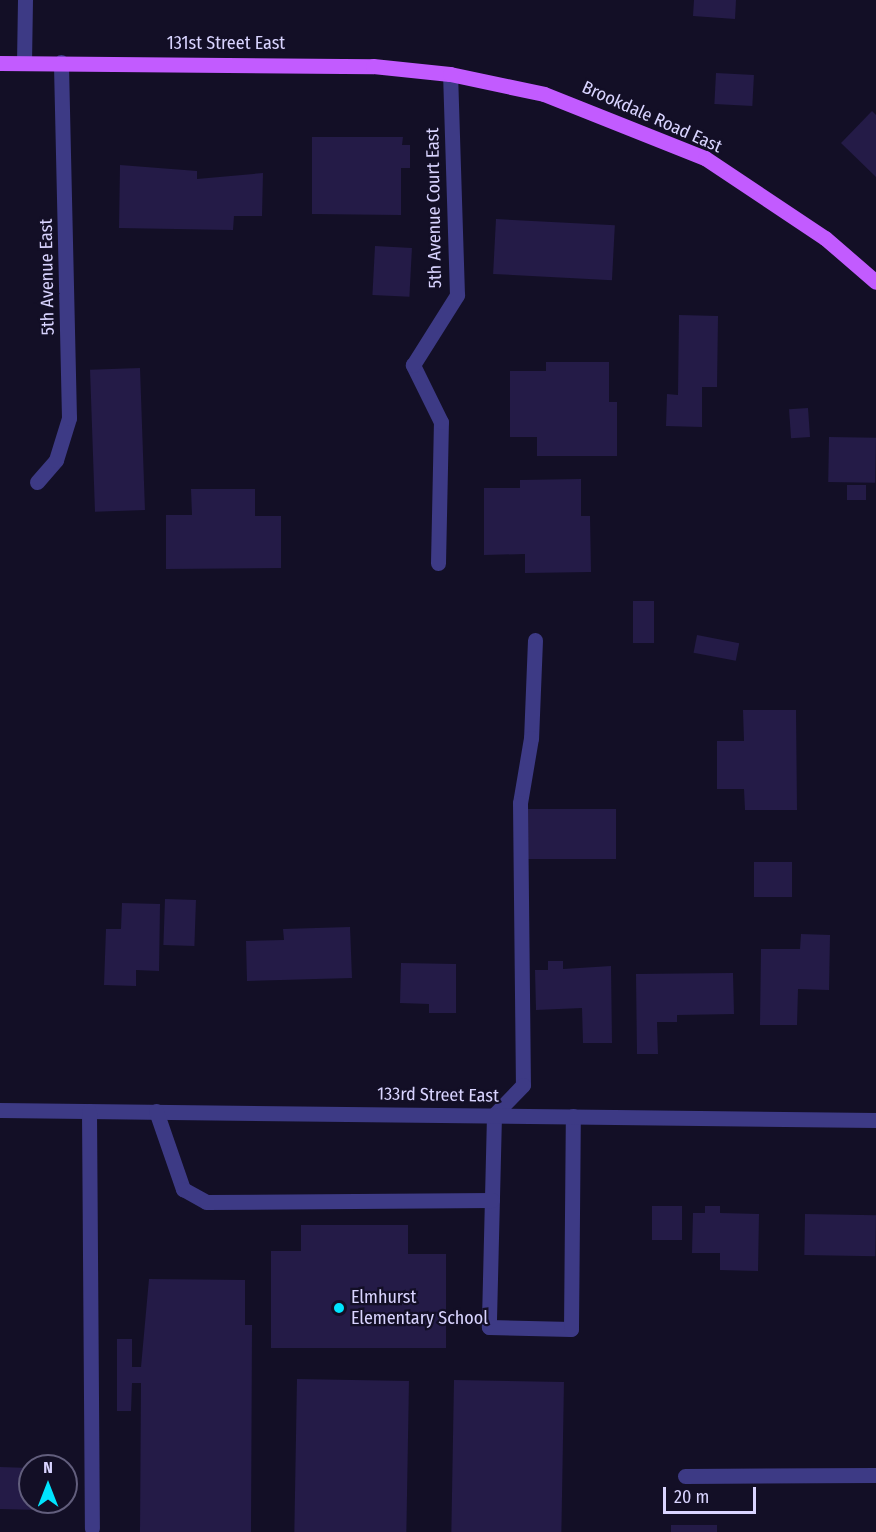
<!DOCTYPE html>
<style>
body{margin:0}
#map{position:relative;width:876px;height:1532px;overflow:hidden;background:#130f26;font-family:"Fira Sans Condensed",sans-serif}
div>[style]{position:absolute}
.building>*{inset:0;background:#241b47;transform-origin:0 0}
.minor>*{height:15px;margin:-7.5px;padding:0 7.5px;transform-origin:7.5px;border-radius:7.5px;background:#3d3a85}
.major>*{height:15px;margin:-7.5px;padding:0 7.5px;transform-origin:7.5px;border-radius:7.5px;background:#c25bff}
.dots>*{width:16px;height:16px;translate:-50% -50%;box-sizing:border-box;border:3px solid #130f26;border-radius:50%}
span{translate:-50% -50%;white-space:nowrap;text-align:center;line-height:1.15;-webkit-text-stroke:4.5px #130f26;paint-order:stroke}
.street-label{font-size:18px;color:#d9d4ff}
.poi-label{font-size:18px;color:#d9d4ff}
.left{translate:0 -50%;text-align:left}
.north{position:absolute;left:18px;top:1454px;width:60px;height:60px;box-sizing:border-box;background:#130f26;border:2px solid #625e7d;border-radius:50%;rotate:0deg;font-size:16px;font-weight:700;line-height:24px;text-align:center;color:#d9d4ff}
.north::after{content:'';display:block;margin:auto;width:21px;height:27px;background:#00e5ff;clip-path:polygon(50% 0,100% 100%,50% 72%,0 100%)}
.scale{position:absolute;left:663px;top:1487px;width:93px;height:27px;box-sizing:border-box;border:3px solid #d9d4ff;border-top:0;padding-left:8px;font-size:18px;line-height:21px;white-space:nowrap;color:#d9d4ff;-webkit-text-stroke:4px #130f26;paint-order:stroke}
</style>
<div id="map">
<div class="building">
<i style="clip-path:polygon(694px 0,736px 0,735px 19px,693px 16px)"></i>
<i style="left:716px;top:73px;width:38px;height:31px;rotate:3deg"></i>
<i style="clip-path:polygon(872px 111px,876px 115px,876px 177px,841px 143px)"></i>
<i style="clip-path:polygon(312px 137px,403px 137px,402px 145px,410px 145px,410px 168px,401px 168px,401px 215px,312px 214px)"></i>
<i style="clip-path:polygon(120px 165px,197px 171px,197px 179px,263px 173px,262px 216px,234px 216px,233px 230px,119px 228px)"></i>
<i style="left:496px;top:219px;width:119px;height:55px;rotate:3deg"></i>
<i style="left:375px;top:246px;width:37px;height:49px;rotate:3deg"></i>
<i style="clip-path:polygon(679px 315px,718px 316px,717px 387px,702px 387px,702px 427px,666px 426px,667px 394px,678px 395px)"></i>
<i style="clip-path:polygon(546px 362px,609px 362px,609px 402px,617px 402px,617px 456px,537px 456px,537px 437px,510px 437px,510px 371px,546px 371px)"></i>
<i style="left:140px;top:368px;width:142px;height:50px;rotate:88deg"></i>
<i style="left:808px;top:408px;width:29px;height:19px;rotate:86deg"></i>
<i style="left:829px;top:437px;width:47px;height:45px;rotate:1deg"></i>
<i style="clip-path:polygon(581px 479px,581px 516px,590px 516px,591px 572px,525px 573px,525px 554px,484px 555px,484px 488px,520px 488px,520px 480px)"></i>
<i style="left:847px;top:485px;width:19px;height:15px"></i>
<i style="clip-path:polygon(191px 489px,255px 489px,255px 516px,281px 516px,281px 568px,166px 569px,166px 515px,192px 515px)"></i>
<i style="left:633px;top:601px;width:21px;height:42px"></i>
<i style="left:697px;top:635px;width:43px;height:18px;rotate:11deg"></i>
<i style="clip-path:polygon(743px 710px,796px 710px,797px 810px,745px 810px,744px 789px,717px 789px,717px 741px,744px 741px)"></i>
<i style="left:616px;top:809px;width:50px;height:92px;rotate:90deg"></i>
<i style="left:754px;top:862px;width:38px;height:35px"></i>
<i style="left:165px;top:899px;width:31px;height:46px;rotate:2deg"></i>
<i style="clip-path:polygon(122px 903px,160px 904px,159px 971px,136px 970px,136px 986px,104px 985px,106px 929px,121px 929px)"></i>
<i style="clip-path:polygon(350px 927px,352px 978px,247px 981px,246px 941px,284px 940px,283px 929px)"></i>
<i style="clip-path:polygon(801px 934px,830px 935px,829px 990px,798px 989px,797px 1025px,760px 1025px,761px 949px,800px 949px)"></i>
<i style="clip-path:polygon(548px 961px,563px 961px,563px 969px,611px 966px,612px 1043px,583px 1043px,582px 1008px,536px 1010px,535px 970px,548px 970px)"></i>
<i style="clip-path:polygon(401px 963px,456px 964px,456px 1013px,429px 1013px,429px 1004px,400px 1003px)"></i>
<i style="clip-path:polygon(733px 973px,734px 1014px,677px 1015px,677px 1022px,657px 1022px,658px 1054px,637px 1054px,636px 974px)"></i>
<i style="left:652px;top:1206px;width:30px;height:34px"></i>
<i style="clip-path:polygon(705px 1206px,720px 1206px,720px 1213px,759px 1214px,758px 1271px,720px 1270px,720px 1253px,692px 1253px,693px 1213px,705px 1213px)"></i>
<i style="left:805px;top:1214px;width:71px;height:41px;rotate:1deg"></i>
<i style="clip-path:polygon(301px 1225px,408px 1225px,408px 1254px,446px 1254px,446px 1348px,271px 1348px,271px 1251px,301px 1251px)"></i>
<i style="clip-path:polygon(149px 1279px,245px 1280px,245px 1325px,252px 1325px,251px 1532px,140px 1532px,141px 1383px,132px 1383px,131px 1411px,117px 1411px,117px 1339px,132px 1339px,132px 1367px,141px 1367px)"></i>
<i style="left:297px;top:1379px;width:112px;height:153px;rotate:1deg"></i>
<i style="left:454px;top:1380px;width:110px;height:152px;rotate:1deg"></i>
<i style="clip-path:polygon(0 1467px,30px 1468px,30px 1502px,42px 1502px,41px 1510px,0 1509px)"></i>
<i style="left:671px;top:1525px;width:46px;height:7px"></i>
</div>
<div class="minor">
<i style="left:24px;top:63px;width:63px;rotate:-89.1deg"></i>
<i style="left:37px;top:482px;width:29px;rotate:-49deg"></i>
<i style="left:56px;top:460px;width:44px;rotate:-72.8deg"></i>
<i style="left:69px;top:418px;width:356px;rotate:-91.3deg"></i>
<i style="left:438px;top:563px;width:141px;rotate:-88.8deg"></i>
<i style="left:441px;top:422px;width:64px;rotate:-116.2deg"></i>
<i style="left:413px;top:365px;width:83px;rotate:-57.8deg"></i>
<i style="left:457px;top:295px;width:221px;rotate:-91.8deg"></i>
<i style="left:535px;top:640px;width:98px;rotate:92.3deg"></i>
<i style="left:531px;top:738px;width:66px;rotate:99.6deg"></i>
<i style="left:520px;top:803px;width:282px;rotate:89.4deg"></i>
<i style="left:523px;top:1085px;width:42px;rotate:134deg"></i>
<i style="left:494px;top:1115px;width:212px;rotate:91.4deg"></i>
<i style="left:489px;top:1327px;width:82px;rotate:1.4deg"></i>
<i style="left:571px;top:1329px;width:213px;rotate:-89.5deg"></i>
<i style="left:0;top:1110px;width:876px;rotate:0.65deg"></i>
<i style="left:89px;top:1111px;width:417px;rotate:89.6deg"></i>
<i style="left:156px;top:1111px;width:83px;rotate:70.9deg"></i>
<i style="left:183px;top:1189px;width:26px;rotate:29deg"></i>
<i style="left:206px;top:1202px;width:286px;rotate:-0.4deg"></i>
<i style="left:685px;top:1476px;width:191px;rotate:-0.3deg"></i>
</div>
<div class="major">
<i style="left:0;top:63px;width:373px;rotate:0.5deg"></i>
<i style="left:373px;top:66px;width:77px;rotate:5.9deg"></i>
<i style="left:450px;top:74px;width:96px;rotate:12deg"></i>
<i style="left:544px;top:94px;width:173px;rotate:21.7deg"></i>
<i style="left:705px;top:158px;width:144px;rotate:33.7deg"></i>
<i style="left:825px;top:238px;width:67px;rotate:40.8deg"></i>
</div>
<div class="dots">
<i style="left:339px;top:1308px;background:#00e5ff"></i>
</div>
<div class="street-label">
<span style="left:226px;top:43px">131st Street East</span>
<span style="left:652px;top:117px;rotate:24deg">Brookdale Road East</span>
<span style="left:434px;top:208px;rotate:-91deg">5th Avenue Court East</span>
<span style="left:47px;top:277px;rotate:-91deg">5th Avenue East</span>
<span style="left:438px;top:1095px;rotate:1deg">133rd Street East</span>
</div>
<div class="poi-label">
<span class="left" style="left:351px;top:1308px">Elmhurst<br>Elementary School</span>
</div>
<div class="north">N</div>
<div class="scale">20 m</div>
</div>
